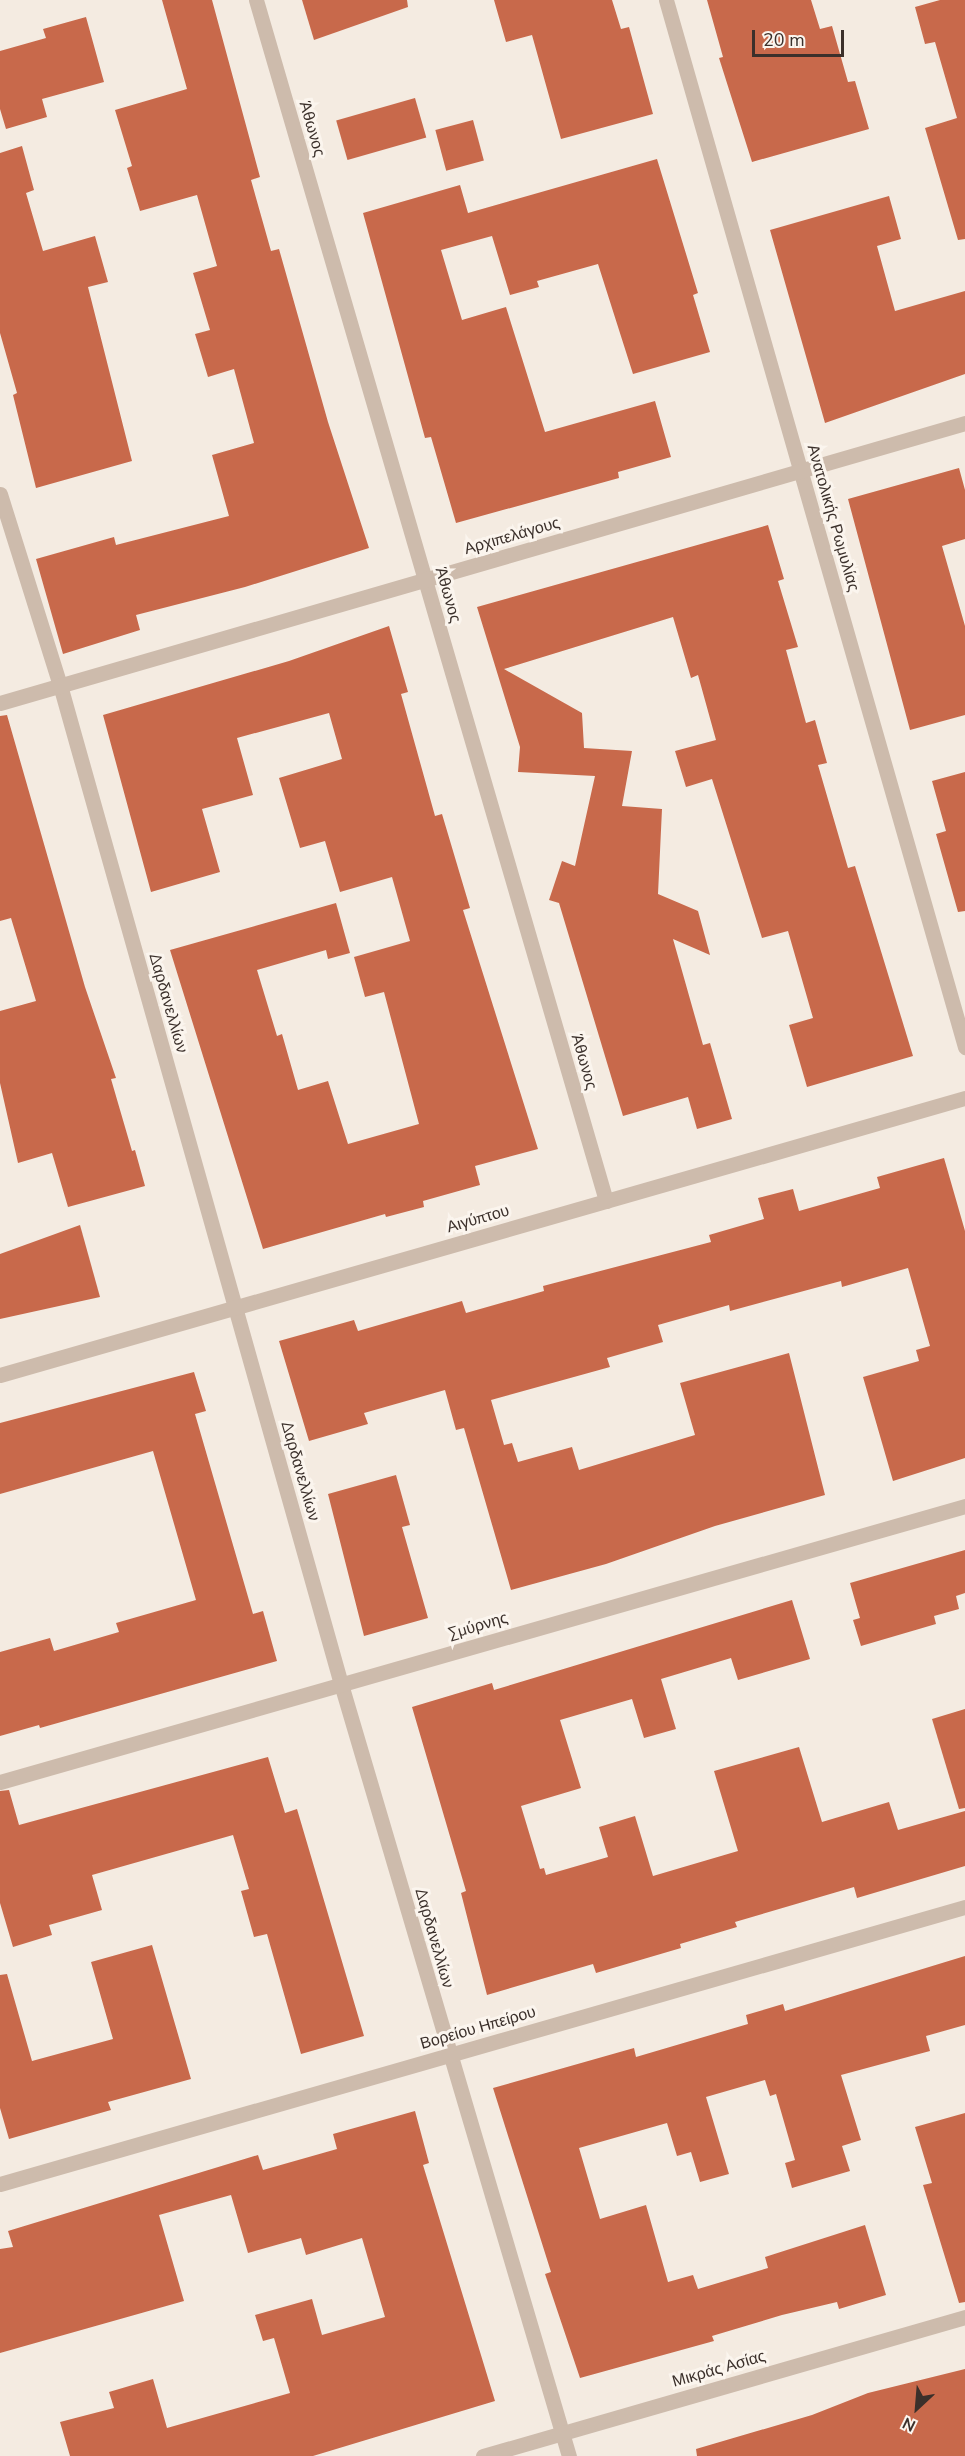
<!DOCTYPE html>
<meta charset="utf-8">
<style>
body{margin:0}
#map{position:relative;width:965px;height:2456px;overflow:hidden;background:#f4ebe1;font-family:"Nunito Sans",sans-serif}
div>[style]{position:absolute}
.building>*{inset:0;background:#c8694b;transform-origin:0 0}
.minor>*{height:15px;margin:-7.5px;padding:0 7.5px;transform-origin:7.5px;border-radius:7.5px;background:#cdbbac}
span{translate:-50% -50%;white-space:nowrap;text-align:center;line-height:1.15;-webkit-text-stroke:6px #fbf5ee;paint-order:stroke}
.street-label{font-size:16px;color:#3b302b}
.north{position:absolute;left:887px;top:2378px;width:60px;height:60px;-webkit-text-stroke:4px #fbf5ee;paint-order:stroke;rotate:206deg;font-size:16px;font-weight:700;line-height:24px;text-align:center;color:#3b302b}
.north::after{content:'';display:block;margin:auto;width:21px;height:27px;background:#3b302b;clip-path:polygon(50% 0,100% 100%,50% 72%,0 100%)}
.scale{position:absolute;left:752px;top:30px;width:92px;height:27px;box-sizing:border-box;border:3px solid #3b302b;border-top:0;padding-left:8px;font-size:18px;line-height:21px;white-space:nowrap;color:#3b302b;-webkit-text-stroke:4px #fbf5ee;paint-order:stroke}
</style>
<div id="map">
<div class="building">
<i style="clip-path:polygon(162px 0,212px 0,260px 177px,251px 180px,271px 251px,279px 249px,328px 422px,369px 548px,245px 587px,136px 615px,140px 630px,63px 654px,36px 559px,114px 537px,116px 545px,229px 516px,212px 455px,254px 443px,234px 369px,208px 377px,195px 334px,210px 330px,193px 273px,217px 266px,197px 195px,140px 211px,127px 168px,132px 166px,115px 110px,187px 89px)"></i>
<i style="clip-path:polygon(302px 0,407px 0,408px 7px,314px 40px)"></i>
<i style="clip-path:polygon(494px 0,612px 0,621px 29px,629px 27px,653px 114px,561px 139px,532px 35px,506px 42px)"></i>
<i style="clip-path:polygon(707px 0,811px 0,820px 29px,832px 26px,848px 82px,855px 81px,869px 129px,752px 162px,719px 58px,723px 57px)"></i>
<i style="clip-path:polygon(940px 0,965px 0,965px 239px,958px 240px,925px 128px,957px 118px,935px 42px,925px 44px,915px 7px)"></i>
<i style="clip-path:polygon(86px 17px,104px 82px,42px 99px,47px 117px,6px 129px,0 109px,0 51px,46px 38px,43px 29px)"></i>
<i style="left:415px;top:98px;width:41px;height:82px;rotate:74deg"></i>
<i style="left:473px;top:120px;width:42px;height:39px;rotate:75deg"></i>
<i style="clip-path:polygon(22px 146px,34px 190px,26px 193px,43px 251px,95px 236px,108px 282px,88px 287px,132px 461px,36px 488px,13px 395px,17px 393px,0 333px,0 153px)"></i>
<i style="clip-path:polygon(657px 159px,698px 293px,693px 295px,710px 352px,633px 374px,598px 264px,537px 281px,539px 287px,510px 295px,492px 236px,441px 250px,462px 320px,506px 307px,545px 432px,655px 401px,671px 457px,618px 472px,619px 478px,456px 523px,431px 437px,425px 438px,363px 213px,460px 185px,468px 213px)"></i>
<i style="clip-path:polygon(889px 196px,901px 239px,877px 246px,895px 311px,965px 291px,965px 374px,825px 423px,770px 230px)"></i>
<i style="clip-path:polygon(959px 468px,965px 490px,965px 539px,942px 546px,965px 626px,965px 715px,910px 730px,848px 499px)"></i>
<i style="clip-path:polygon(768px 525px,784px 579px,778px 581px,798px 647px,786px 650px,806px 723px,815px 720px,827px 763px,818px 765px,848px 868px,855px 866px,913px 1056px,807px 1087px,789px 1025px,813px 1018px,788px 931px,762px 938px,712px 779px,686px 787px,675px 751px,716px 740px,698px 675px,691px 678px,673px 617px,504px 669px,582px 713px,584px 748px,632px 751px,622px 806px,662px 809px,658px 894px,698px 911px,710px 955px,673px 939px,703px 1045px,710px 1043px,732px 1119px,697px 1129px,688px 1097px,623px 1116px,559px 903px,549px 900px,562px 861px,575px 866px,595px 776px,518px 772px,520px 747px,477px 607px)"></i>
<i style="clip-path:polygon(389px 626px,408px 692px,401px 694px,435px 816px,442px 814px,470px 908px,463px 910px,538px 1149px,475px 1166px,480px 1185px,423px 1201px,424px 1207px,386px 1217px,385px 1214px,263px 1249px,170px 950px,336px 903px,350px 953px,328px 959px,326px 950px,257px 970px,277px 1036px,282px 1034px,298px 1090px,328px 1081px,348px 1144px,419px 1124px,384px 992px,365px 997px,354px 957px,410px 941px,392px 877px,340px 892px,325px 841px,300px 848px,279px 778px,342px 759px,329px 713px,237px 738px,253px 795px,202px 809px,220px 872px,151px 892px,103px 715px,289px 661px)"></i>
<i style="clip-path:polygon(7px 715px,85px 987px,116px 1078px,111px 1079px,132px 1151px,135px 1150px,145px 1186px,68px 1207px,52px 1153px,18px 1163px,0 1083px,0 1011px,36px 1001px,11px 918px,0 921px,0 716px)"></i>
<i style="clip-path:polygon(965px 772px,965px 911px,958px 912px,936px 834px,946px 831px,932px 781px)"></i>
<i style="clip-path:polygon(944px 1158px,965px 1231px,965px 1458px,893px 1481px,863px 1377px,919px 1361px,916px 1350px,930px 1346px,908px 1268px,842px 1287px,841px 1281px,730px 1311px,729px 1305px,658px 1325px,663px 1342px,607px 1358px,610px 1367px,491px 1400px,504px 1445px,512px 1443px,518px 1462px,572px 1447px,579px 1470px,695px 1435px,680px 1383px,789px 1353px,825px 1495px,715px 1526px,606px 1564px,511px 1590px,464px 1428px,456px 1430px,445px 1390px,364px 1413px,368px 1424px,309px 1441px,279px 1341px,354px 1320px,358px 1331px,462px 1301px,466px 1313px,544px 1291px,543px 1286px,711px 1242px,709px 1235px,764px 1219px,758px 1198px,793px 1189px,799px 1211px,880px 1188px,877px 1177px)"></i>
<i style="clip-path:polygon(80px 1225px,100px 1297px,0 1319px,0 1254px)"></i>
<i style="clip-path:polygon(194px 1372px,206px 1411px,195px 1414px,253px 1614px,263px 1611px,277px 1661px,40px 1728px,39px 1725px,0 1736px,0 1652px,50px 1638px,54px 1651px,119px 1632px,116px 1623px,196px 1600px,153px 1451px,0 1494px,0 1423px)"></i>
<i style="clip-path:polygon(396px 1475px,410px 1525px,402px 1527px,428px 1618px,364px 1636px,328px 1494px)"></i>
<i style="clip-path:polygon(965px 1550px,965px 1593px,956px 1596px,959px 1609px,934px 1616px,936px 1624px,861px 1646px,853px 1620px,860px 1618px,850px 1583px)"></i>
<i style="clip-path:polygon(792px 1600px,810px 1659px,738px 1680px,731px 1658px,661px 1679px,676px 1729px,644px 1738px,632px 1699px,560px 1720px,581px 1788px,521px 1806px,540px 1869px,544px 1868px,546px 1875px,608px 1857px,599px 1827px,635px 1816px,653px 1876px,738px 1851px,714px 1771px,799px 1747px,822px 1822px,889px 1802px,898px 1830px,965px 1811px,965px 1866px,857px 1898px,854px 1887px,735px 1922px,737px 1927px,680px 1944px,681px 1948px,596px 1973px,593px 1964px,487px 1995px,461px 1893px,466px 1891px,412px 1707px,492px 1683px,494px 1690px)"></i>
<i style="clip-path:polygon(965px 1709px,965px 1808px,959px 1809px,932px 1719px)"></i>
<i style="clip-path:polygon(268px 1757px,285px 1813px,297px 1809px,364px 2036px,301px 2054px,267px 1934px,254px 1937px,241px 1891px,249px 1889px,233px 1835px,92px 1875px,102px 1910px,49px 1925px,52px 1935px,13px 1947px,0 1903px,0 1791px,9px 1790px,19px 1825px)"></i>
<i style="clip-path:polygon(152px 1945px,191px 2079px,108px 2102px,111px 2110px,9px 2139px,0 2108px,0 1975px,7px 1974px,32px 2061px,113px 2039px,91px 1962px)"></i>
<i style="clip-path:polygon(965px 1956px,965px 2025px,926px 2036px,930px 2051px,841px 2075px,861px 2140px,842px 2146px,850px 2171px,792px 2188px,785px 2163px,795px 2160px,776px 2094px,770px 2096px,765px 2080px,706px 2097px,729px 2174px,700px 2182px,691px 2152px,677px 2156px,667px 2123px,579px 2148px,600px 2219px,646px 2205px,668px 2282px,693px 2275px,698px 2289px,768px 2268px,765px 2257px,865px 2225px,886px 2295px,839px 2309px,837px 2302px,782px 2315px,712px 2336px,714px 2341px,580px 2378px,545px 2274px,551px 2272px,493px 2088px,634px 2048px,636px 2057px,748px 2024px,746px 2015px,783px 2004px,785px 2011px)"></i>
<i style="clip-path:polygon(415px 2111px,429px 2163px,423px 2165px,495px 2401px,313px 2456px,70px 2456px,60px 2422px,114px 2408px,109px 2392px,153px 2379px,167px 2428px,290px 2393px,274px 2338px,263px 2341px,255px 2315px,312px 2299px,322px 2335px,385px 2317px,362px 2238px,306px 2255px,301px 2238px,248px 2253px,231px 2195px,159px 2215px,184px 2301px,0 2353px,0 2249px,13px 2247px,8px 2231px,258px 2155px,263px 2170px,337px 2149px,333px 2134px)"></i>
<i style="clip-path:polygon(965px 2113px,965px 2302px,959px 2303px,923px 2185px,932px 2183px,915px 2127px)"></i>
<i style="clip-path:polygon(965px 2369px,965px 2456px,697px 2456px,696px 2449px,812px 2415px,868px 2393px)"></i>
</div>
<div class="minor">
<i style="left:256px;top:0;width:1251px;rotate:73.75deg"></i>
<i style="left:666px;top:0;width:1089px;rotate:74.06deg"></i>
<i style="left:0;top:494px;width:200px;rotate:72.6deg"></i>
<i style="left:60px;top:685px;width:1038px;rotate:74.29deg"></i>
<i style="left:341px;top:1684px;width:805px;rotate:73.55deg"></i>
<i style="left:0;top:703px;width:1005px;rotate:-16.18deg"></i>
<i style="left:0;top:1375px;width:1004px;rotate:-16.02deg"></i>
<i style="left:0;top:1782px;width:1004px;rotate:-15.96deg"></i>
<i style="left:0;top:2184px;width:1004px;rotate:-16.02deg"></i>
<i style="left:483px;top:2456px;width:502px;rotate:-16.09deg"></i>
</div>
<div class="street-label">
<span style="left:312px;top:129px;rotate:74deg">Άθωνος</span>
<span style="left:833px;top:518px;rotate:74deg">Ανατολικής Ρωμυλίας</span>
<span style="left:512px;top:536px;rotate:-16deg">Αρχιπελάγους</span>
<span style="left:448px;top:595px;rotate:74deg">Άθωνος</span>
<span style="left:168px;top:1003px;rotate:74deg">Δαρδανελλίων</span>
<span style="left:584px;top:1062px;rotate:74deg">Άθωνος</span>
<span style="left:478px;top:1219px;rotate:-16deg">Αιγύπτου</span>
<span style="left:300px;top:1471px;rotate:74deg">Δαρδανελλίων</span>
<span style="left:478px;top:1626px;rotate:-16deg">Σμύρνης</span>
<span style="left:434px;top:1938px;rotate:74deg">Δαρδανελλίων</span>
<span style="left:478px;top:2028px;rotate:-16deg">Βορείου Ηπείρου</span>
<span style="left:719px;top:2369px;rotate:-16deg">Μικράς Ασίας</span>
</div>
<div class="north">N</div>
<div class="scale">20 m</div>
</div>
